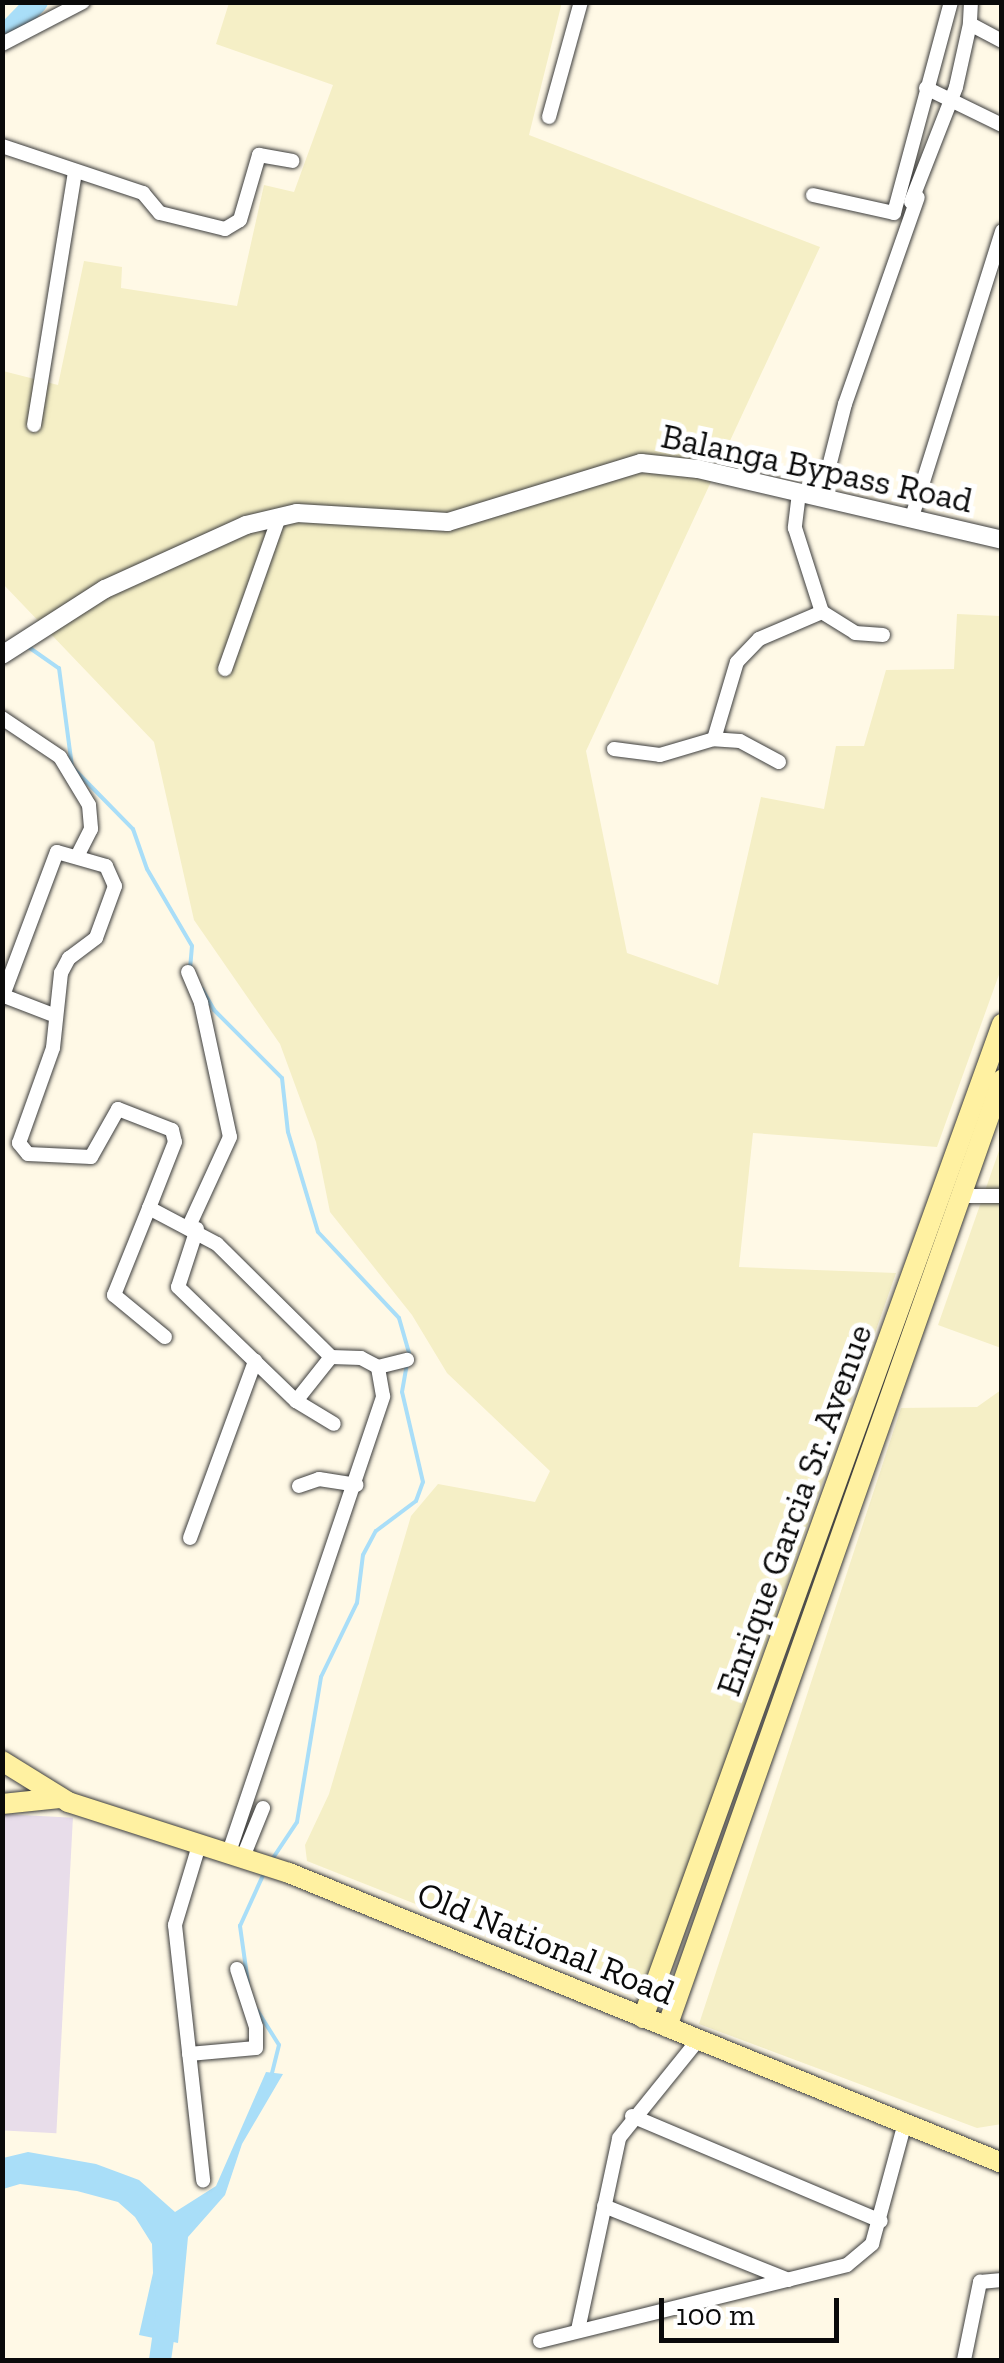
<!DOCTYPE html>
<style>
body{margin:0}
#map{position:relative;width:1004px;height:2363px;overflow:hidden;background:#fff9e6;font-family:"Zilla Slab",serif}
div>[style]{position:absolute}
.industrial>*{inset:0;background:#e8ddea;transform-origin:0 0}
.farmland>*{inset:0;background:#f5efc6}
.water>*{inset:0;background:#a9def8}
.stream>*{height:4px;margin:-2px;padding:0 2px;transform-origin:2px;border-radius:2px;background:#a9def8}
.river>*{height:22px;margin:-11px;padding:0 11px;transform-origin:11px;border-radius:11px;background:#a9def8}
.roads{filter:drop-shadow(0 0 2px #3d3d3d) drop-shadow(0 0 2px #3d3d3d)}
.minor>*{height:14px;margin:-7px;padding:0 7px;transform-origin:7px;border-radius:7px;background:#fff}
.tertiary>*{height:18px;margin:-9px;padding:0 9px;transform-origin:9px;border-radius:9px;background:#fff}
.secondary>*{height:20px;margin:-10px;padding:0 10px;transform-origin:10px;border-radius:10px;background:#fff1a1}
span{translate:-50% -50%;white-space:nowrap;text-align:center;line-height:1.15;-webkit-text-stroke:10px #fff;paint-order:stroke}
.street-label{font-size:35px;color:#0a0a0a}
.frame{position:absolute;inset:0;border:5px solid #0a0a0a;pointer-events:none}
.scale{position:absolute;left:659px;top:2298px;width:180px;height:45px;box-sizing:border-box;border:5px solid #0a0a0a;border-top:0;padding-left:12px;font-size:30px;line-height:35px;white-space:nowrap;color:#0a0a0a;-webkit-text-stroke:8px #fff;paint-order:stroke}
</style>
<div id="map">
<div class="industrial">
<i style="left:3px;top:1814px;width:70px;height:316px;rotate:3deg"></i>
</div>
<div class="farmland">
<i style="clip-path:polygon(562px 2px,529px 135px,820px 247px,586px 751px,627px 953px,718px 985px,761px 797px,824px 809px,836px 746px,864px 746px,886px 670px,954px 669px,957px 614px,1001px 616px,1001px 969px,937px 1147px,753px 1133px,739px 1267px,896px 1273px,646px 1987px,627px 1988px,307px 1861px,305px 1845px,329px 1794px,411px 1516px,438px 1484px,535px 1502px,550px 1471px,447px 1373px,412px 1315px,330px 1212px,316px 1142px,280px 1044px,194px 920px,154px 742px,3px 584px,3px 371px,58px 385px,84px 261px,122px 267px,121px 288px,237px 306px,264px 185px,294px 192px,333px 85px,216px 44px,229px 3px)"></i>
<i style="clip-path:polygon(1001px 1145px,1001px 1348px,938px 1325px)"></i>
<i style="clip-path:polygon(1001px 1390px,1002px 2124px,977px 2128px,699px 2024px,901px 1408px,977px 1407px)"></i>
</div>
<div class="water">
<i style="clip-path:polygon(266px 2072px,283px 2074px,242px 2144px,225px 2195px,188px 2237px,178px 2343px,139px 2335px,153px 2273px,152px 2244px,135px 2217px,118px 2202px,77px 2191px,20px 2184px,3px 2189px,3px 2158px,28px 2152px,96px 2164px,139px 2180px,175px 2212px,216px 2186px)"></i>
</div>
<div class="stream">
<i style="left:27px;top:646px;width:39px;rotate:35deg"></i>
<i style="left:59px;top:668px;width:100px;rotate:82.5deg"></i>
<i style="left:72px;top:767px;width:87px;rotate:45.5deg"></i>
<i style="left:133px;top:829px;width:42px;rotate:70.7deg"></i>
<i style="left:147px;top:869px;width:89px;rotate:59.7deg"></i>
<i style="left:192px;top:946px;width:22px;rotate:95deg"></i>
<i style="left:202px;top:989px;width:24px;rotate:60deg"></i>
<i style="left:214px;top:1010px;width:96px;rotate:45deg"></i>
<i style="left:282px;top:1078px;width:54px;rotate:83.7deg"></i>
<i style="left:288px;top:1132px;width:104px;rotate:73.3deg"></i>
<i style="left:318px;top:1232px;width:118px;rotate:46.7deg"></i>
<i style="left:399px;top:1318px;width:37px;rotate:74deg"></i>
<i style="left:271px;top:1861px;width:47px;rotate:-56.3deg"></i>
<i style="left:297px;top:1822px;width:147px;rotate:-80.6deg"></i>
<i style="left:321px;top:1677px;width:82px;rotate:-64.1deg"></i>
<i style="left:357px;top:1603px;width:48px;rotate:-82.9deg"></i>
<i style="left:363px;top:1555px;width:27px;rotate:-62deg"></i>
<i style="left:376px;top:1531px;width:50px;rotate:-36.9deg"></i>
<i style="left:416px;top:1501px;width:20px;rotate:-70deg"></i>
<i style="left:423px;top:1482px;width:92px;rotate:-103.1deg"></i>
<i style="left:402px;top:1392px;width:29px;rotate:-80deg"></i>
<i style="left:248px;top:1983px;width:58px;rotate:-98deg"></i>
<i style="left:240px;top:1926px;width:58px;rotate:-65.6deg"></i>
<i style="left:257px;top:2010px;width:41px;rotate:57.8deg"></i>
<i style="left:279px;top:2045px;width:29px;rotate:104deg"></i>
</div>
<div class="river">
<i style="left:2px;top:38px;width:50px;rotate:-45.8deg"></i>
<i style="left:160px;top:2360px;width:49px;rotate:-81.9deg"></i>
</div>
<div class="roads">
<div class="minor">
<i style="left:971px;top:2px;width:22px;rotate:93deg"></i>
<i style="left:970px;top:24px;width:36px;rotate:28deg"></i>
<i style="left:2px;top:44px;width:91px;rotate:-27.4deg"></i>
<i style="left:926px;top:88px;width:85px;rotate:26deg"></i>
<i style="left:549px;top:117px;width:119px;rotate:-74.5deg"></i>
<i style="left:2px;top:146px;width:149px;rotate:18.4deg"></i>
<i style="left:143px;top:193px;width:26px;rotate:50deg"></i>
<i style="left:160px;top:213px;width:67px;rotate:13.8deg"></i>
<i style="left:225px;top:229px;width:17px;rotate:-31deg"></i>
<i style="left:240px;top:220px;width:68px;rotate:-73.7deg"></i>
<i style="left:259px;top:155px;width:34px;rotate:10deg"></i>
<i style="left:813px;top:195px;width:83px;rotate:12.5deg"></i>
<i style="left:894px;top:213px;width:219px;rotate:-74.9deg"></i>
<i style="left:911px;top:202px;width:123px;rotate:-68.6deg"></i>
<i style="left:956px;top:87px;width:65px;rotate:-77.5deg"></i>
<i style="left:34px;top:425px;width:257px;rotate:-80.8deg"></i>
<i style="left:799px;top:493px;width:35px;rotate:97deg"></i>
<i style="left:795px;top:528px;width:88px;rotate:72.2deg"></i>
<i style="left:822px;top:612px;width:39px;rotate:32deg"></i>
<i style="left:855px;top:633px;width:28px;rotate:4deg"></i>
<i style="left:821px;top:498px;width:97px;rotate:-75.7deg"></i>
<i style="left:845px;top:404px;width:219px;rotate:-70.6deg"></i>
<i style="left:911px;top:520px;width:303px;rotate:-72.5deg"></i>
<i style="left:225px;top:669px;width:161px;rotate:-70.4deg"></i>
<i style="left:2px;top:718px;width:70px;rotate:33.9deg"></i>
<i style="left:60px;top:757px;width:56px;rotate:58.9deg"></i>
<i style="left:89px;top:805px;width:24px;rotate:85deg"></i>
<i style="left:91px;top:829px;width:27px;rotate:117deg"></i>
<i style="left:614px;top:749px;width:46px;rotate:7.4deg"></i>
<i style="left:660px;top:755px;width:56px;rotate:-16.5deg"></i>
<i style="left:779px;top:762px;width:44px;rotate:-151.7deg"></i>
<i style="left:740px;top:741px;width:26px;rotate:-176deg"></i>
<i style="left:714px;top:739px;width:80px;rotate:-73.4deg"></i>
<i style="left:737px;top:662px;width:32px;rotate:-46deg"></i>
<i style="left:759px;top:639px;width:69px;rotate:-23.2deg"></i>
<i style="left:188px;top:972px;width:34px;rotate:67deg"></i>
<i style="left:201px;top:1003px;width:137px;rotate:77.8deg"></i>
<i style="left:230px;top:1137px;width:98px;rotate:114.7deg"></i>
<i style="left:4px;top:996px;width:50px;rotate:21deg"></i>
<i style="left:2px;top:998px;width:156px;rotate:-69.4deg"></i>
<i style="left:57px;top:852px;width:51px;rotate:15.9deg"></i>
<i style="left:106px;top:866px;width:22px;rotate:66deg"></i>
<i style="left:115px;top:886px;width:55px;rotate:110.1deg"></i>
<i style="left:96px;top:938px;width:34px;rotate:143deg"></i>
<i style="left:69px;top:958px;width:17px;rotate:118deg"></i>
<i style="left:61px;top:973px;width:75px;rotate:96.1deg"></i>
<i style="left:53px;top:1048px;width:101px;rotate:109.7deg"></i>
<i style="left:19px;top:1143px;width:14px;rotate:51deg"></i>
<i style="left:28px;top:1154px;width:63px;rotate:2.7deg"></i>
<i style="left:91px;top:1157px;width:55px;rotate:-60.6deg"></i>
<i style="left:118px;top:1109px;width:58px;rotate:21.3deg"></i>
<i style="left:172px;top:1130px;width:12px;rotate:76deg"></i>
<i style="left:175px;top:1142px;width:71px;rotate:111.5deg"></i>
<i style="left:149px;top:1208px;width:77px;rotate:27.9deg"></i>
<i style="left:217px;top:1244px;width:161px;rotate:44.7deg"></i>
<i style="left:961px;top:1196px;width:41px"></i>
<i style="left:149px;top:1208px;width:94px;rotate:111.9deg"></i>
<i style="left:114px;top:1295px;width:66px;rotate:39.5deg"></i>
<i style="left:197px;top:1229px;width:61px;rotate:108.1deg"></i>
<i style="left:178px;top:1287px;width:164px;rotate:44deg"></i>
<i style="left:296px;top:1401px;width:44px;rotate:31.2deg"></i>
<i style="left:378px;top:1367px;width:30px;rotate:-14deg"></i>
<i style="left:296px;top:1401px;width:56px;rotate:-51.5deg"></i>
<i style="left:299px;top:1486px;width:21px;rotate:-19deg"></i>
<i style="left:319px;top:1479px;width:38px;rotate:9deg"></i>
<i style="left:190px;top:1538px;width:189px;rotate:-69.8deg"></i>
<i style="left:200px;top:1842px;width:87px;rotate:106.8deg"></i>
<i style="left:175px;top:1925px;width:257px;rotate:83.7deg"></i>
<i style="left:229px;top:1852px;width:481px;rotate:-71.3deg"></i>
<i style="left:383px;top:1396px;width:29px;rotate:-100deg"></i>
<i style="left:378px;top:1367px;width:19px;rotate:-152deg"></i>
<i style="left:361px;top:1358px;width:30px;rotate:-178deg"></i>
<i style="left:243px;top:1857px;width:53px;rotate:-67.8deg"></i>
<i style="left:189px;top:2054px;width:67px;rotate:-5.1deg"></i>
<i style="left:256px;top:2048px;width:21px;rotate:-90deg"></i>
<i style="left:256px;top:2027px;width:61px;rotate:-108.1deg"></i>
<i style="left:632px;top:2116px;width:270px;rotate:22.9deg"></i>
<i style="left:604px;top:2206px;width:199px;rotate:21.8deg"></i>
<i style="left:578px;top:2330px;width:196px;rotate:-77.9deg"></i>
<i style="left:619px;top:2138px;width:126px;rotate:-51.1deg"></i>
<i style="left:540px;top:2341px;width:316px;rotate:-13.9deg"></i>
<i style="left:847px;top:2265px;width:33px;rotate:-40deg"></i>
<i style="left:872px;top:2244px;width:122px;rotate:-74.8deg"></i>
<i style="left:964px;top:2360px;width:80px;rotate:-78.4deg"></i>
<i style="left:980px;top:2282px;width:22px;rotate:-5deg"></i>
</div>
<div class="tertiary">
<i style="left:2px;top:655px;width:122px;rotate:-32.7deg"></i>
<i style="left:105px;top:589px;width:155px;rotate:-24.4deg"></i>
<i style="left:246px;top:525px;width:52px;rotate:-13.2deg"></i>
<i style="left:297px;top:513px;width:151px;rotate:3.4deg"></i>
<i style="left:448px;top:522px;width:202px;rotate:-17deg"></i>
<i style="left:641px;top:463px;width:57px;rotate:6deg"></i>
<i style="left:698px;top:469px;width:312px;rotate:13.1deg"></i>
</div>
<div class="secondary">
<i style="left:2px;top:1761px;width:78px;rotate:31.8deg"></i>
<i style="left:68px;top:1802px;width:232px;rotate:17.8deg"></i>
<i style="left:289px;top:1873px;width:770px;rotate:22.13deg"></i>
<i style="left:2px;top:1804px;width:58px;rotate:-5.9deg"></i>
<i style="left:643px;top:2018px;width:1057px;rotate:-70.14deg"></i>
<i style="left:667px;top:2027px;width:1005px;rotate:-70.52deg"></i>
</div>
</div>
<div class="street-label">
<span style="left:817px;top:468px;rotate:12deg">Balanga Bypass Road</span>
<span style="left:794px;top:1510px;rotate:-70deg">Enrique Garcia Sr. Avenue</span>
<span style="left:546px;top:1943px;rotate:22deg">Old National Road</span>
</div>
<div class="frame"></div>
<div class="scale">100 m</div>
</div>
